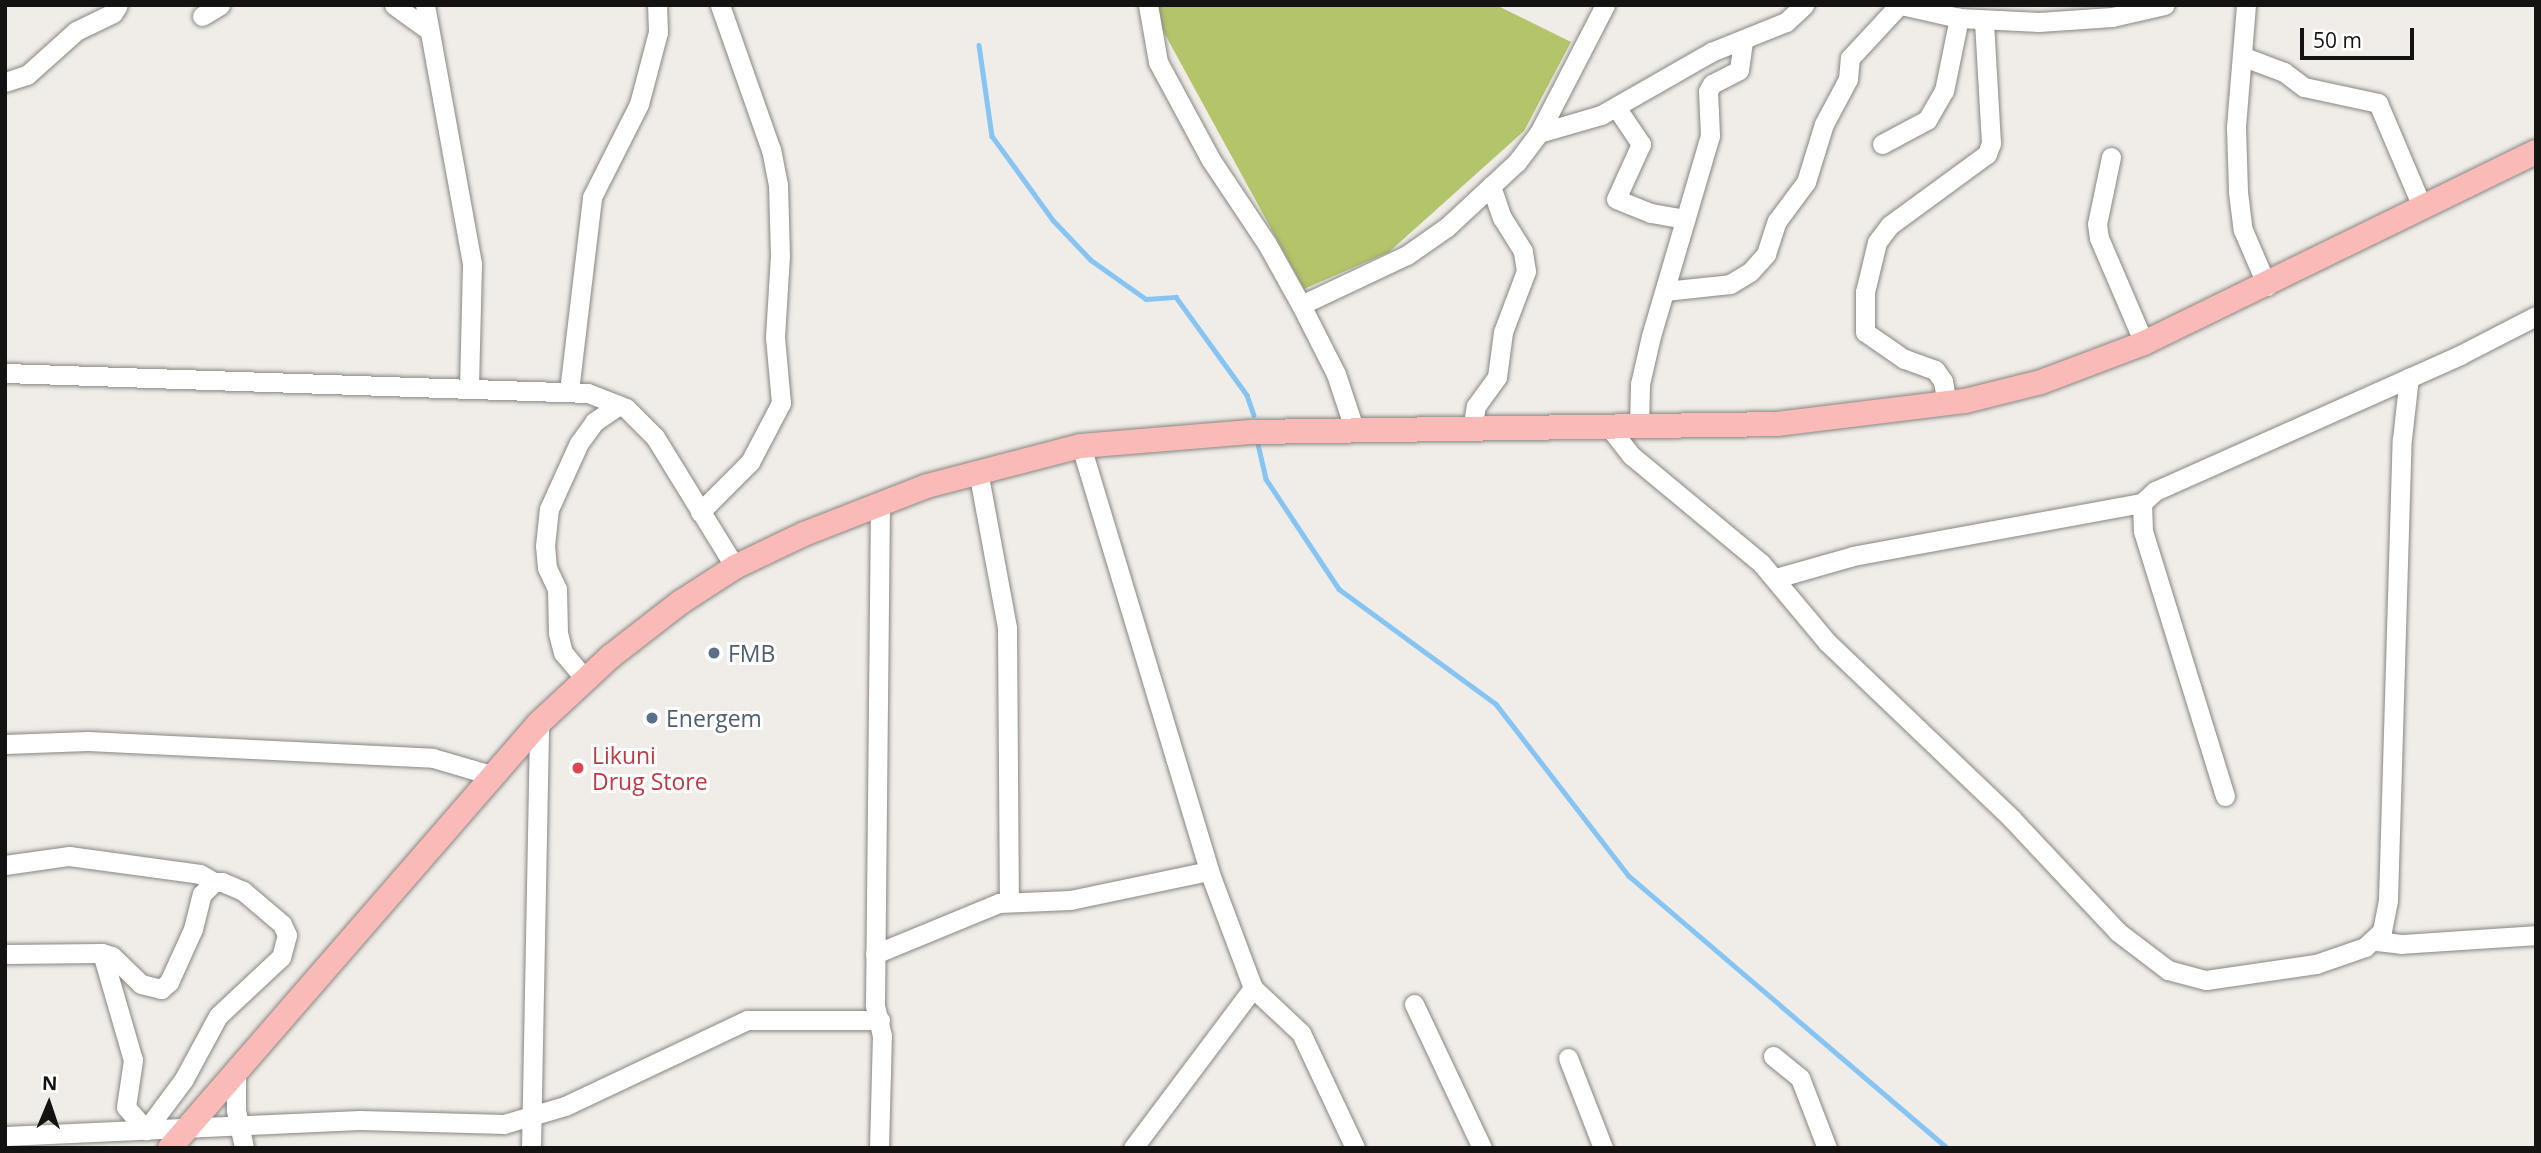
<!DOCTYPE html>
<style>
body{margin:0}
#map{position:relative;width:2541px;height:1153px;overflow:hidden;background:#f0ede8;font-family:"Open Sans",sans-serif}
div>[style]{position:absolute}
.forest>*{inset:0;background:#b3c46a}
.stream>*{height:4.5px;margin:-2.25px;padding:0 2.25px;transform-origin:2.25px;border-radius:2.25px;background:#85c4f3}
.roads{filter:drop-shadow(0 0 2px #888681) drop-shadow(0 0 2px #888681)}
.minor>*{height:19px;margin:-9.5px;padding:0 9.5px;transform-origin:9.5px;border-radius:9.5px;background:#fff}
.major>*{height:24px;margin:-12px;padding:0 12px;transform-origin:12px;border-radius:12px;background:#fabab8}
.dots>*{width:19px;height:19px;translate:-50% -50%;box-sizing:border-box;border:4px solid #fff;border-radius:50%}
span{translate:-50% -50%;white-space:nowrap;text-align:center;line-height:1.15;-webkit-text-stroke:6px #fff;paint-order:stroke}
.service-label{font-size:23px;color:#4e5e75}
.left{translate:0 -50%;text-align:left}
.health-label{font-size:23px;color:#be3a42}
.frame{position:absolute;inset:0;border:7px solid #141312;pointer-events:none}
.north{position:absolute;left:14px;top:1069px;width:70px;height:70px;-webkit-text-stroke:5px #fff;paint-order:stroke;rotate:2deg;font-size:19px;font-weight:700;line-height:28px;text-align:center;color:#141312}
.north::after{content:'';display:block;margin:auto;width:24px;height:32px;background:#141312;clip-path:polygon(50% 0,100% 100%,50% 72%,0 100%)}
.scale{position:absolute;left:2300px;top:28px;width:114px;height:32px;box-sizing:border-box;border:4px solid #141312;border-top:0;padding-left:9px;font-size:21px;line-height:24px;white-space:nowrap;color:#141312;-webkit-text-stroke:5px #fff;paint-order:stroke}
</style>
<div id="map">
<div class="forest">
<i style="clip-path:polygon(1156px 5px,1496px 5px,1571px 42px,1524px 131px,1389px 252px,1304px 289px,1155px 16px)"></i>
</div>
<div class="stream">
<i style="left:979px;top:45px;width:92px;rotate:81.9deg"></i>
<i style="left:992px;top:136px;width:104px;rotate:54deg"></i>
<i style="left:1053px;top:220px;width:55px;rotate:46.5deg"></i>
<i style="left:1091px;top:260px;width:67px;rotate:35.3deg"></i>
<i style="left:1146px;top:299px;width:30px;rotate:-4deg"></i>
<i style="left:1176px;top:297px;width:121px;rotate:54.1deg"></i>
<i style="left:1247px;top:395px;width:21px;rotate:71deg"></i>
<i style="left:1258px;top:444px;width:36px;rotate:77deg"></i>
<i style="left:1266px;top:479px;width:132px;rotate:56.4deg"></i>
<i style="left:1339px;top:589px;width:195px;rotate:36.2deg"></i>
<i style="left:1496px;top:704px;width:217px;rotate:52.3deg"></i>
<i style="left:1629px;top:876px;width:418px;rotate:40.5deg"></i>
</div>
<div class="roads">
<div class="minor">
<i style="left:394px;top:5px;width:39px;rotate:36deg"></i>
<i style="left:425px;top:5px;width:263px;rotate:79.7deg"></i>
<i style="left:472px;top:264px;width:122px;rotate:91.4deg"></i>
<i style="left:1148px;top:5px;width:58px;rotate:80deg"></i>
<i style="left:1158px;top:62px;width:111px;rotate:61.6deg"></i>
<i style="left:1211px;top:160px;width:101px;rotate:56.3deg"></i>
<i style="left:1267px;top:244px;width:70px;rotate:60.9deg"></i>
<i style="left:1301px;top:305px;width:77px;rotate:63.1deg"></i>
<i style="left:1336px;top:374px;width:60px;rotate:71.6deg"></i>
<i style="left:1901px;top:5px;width:59px;rotate:12.6deg"></i>
<i style="left:1959px;top:18px;width:80px;rotate:2.9deg"></i>
<i style="left:2039px;top:22px;width:73px;rotate:-3.9deg"></i>
<i style="left:2112px;top:17px;width:54px;rotate:-12.8deg"></i>
<i style="left:2246px;top:5px;width:122px;rotate:94.7deg"></i>
<i style="left:2236px;top:127px;width:65px;rotate:88.2deg"></i>
<i style="left:2238px;top:192px;width:38px;rotate:83deg"></i>
<i style="left:2243px;top:230px;width:61px;rotate:66.8deg"></i>
<i style="left:202px;top:16px;width:21px;rotate:-31deg"></i>
<i style="left:2244px;top:57px;width:43px;rotate:20.6deg"></i>
<i style="left:2284px;top:72px;width:25px;rotate:37deg"></i>
<i style="left:2304px;top:87px;width:76px;rotate:12.2deg"></i>
<i style="left:2378px;top:103px;width:115px;rotate:67deg"></i>
<i style="left:5px;top:82px;width:23px;rotate:-18deg"></i>
<i style="left:27px;top:75px;width:66px;rotate:-41.9deg"></i>
<i style="left:76px;top:31px;width:41px;rotate:-25.9deg"></i>
<i style="left:113px;top:13px;width:9px;rotate:-58deg"></i>
<i style="left:1616px;top:107px;width:45px;rotate:56deg"></i>
<i style="left:1641px;top:144px;width:60px;rotate:114.4deg"></i>
<i style="left:1616px;top:199px;width:38px;rotate:22deg"></i>
<i style="left:1651px;top:213px;width:35px;rotate:10deg"></i>
<i style="left:1539px;top:133px;width:65px;rotate:-16.2deg"></i>
<i style="left:1601px;top:115px;width:127px;rotate:-29.8deg"></i>
<i style="left:1711px;top:52px;width:81px;rotate:-21.8deg"></i>
<i style="left:1786px;top:22px;width:25px;rotate:-43deg"></i>
<i style="left:1882px;top:144px;width:51px;rotate:-28.1deg"></i>
<i style="left:1927px;top:120px;width:34px;rotate:-60deg"></i>
<i style="left:1944px;top:91px;width:75px;rotate:-78.4deg"></i>
<i style="left:2111px;top:157px;width:68px;rotate:101.8deg"></i>
<i style="left:2097px;top:224px;width:14px;rotate:82deg"></i>
<i style="left:2099px;top:238px;width:114px;rotate:66.8deg"></i>
<i style="left:1665px;top:291px;width:65px;rotate:-6.1deg"></i>
<i style="left:1730px;top:284px;width:23px;rotate:-31deg"></i>
<i style="left:1750px;top:272px;width:24px;rotate:-48deg"></i>
<i style="left:1766px;top:254px;width:35px;rotate:-72deg"></i>
<i style="left:1777px;top:221px;width:49px;rotate:-53.4deg"></i>
<i style="left:1806px;top:182px;width:61px;rotate:-72.8deg"></i>
<i style="left:1824px;top:124px;width:51px;rotate:-61.9deg"></i>
<i style="left:1848px;top:79px;width:21px;rotate:-85deg"></i>
<i style="left:1850px;top:58px;width:72px;rotate:-47.2deg"></i>
<i style="left:1301px;top:305px;width:117px;rotate:-25.3deg"></i>
<i style="left:1407px;top:255px;width:49px;rotate:-35deg"></i>
<i style="left:1447px;top:227px;width:96px;rotate:-42.9deg"></i>
<i style="left:1517px;top:162px;width:36px;rotate:-53deg"></i>
<i style="left:1539px;top:133px;width:144px;rotate:-62.7deg"></i>
<i style="left:5px;top:373px;width:583px;rotate:1.96deg"></i>
<i style="left:588px;top:393px;width:41px;rotate:21.5deg"></i>
<i style="left:626px;top:408px;width:41px;rotate:45deg"></i>
<i style="left:655px;top:437px;width:153px;rotate:58.4deg"></i>
<i style="left:569px;top:391px;width:195px;rotate:-83.2deg"></i>
<i style="left:592px;top:197px;width:104px;rotate:-63.2deg"></i>
<i style="left:639px;top:104px;width:74px;rotate:-75.2deg"></i>
<i style="left:658px;top:32px;width:27px;rotate:-92deg"></i>
<i style="left:1947px;top:404px;width:23px;rotate:-100deg"></i>
<i style="left:1943px;top:381px;width:14px;rotate:-126deg"></i>
<i style="left:1935px;top:370px;width:33px;rotate:-160deg"></i>
<i style="left:1904px;top:359px;width:47px;rotate:-145.3deg"></i>
<i style="left:1865px;top:332px;width:40px;rotate:-90deg"></i>
<i style="left:1865px;top:292px;width:51px;rotate:-76.5deg"></i>
<i style="left:1877px;top:242px;width:21px;rotate:-53deg"></i>
<i style="left:1890px;top:225px;width:120px;rotate:-36.2deg"></i>
<i style="left:1987px;top:154px;width:12px;rotate:-70deg"></i>
<i style="left:1991px;top:143px;width:122px;rotate:-93.3deg"></i>
<i style="left:1639px;top:426px;width:42px;rotate:-88.6deg"></i>
<i style="left:1640px;top:384px;width:49px;rotate:-77.1deg"></i>
<i style="left:1651px;top:336px;width:209px;rotate:-73.6deg"></i>
<i style="left:1710px;top:135px;width:44px;rotate:-92.6deg"></i>
<i style="left:1708px;top:91px;width:8px;rotate:-60deg"></i>
<i style="left:1712px;top:84px;width:30px;rotate:-27deg"></i>
<i style="left:1739px;top:70px;width:30px;rotate:-82deg"></i>
<i style="left:1609px;top:427px;width:37px;rotate:52deg"></i>
<i style="left:1632px;top:456px;width:168px;rotate:39.7deg"></i>
<i style="left:1761px;top:563px;width:103px;rotate:50.1deg"></i>
<i style="left:1827px;top:642px;width:256px;rotate:43.7deg"></i>
<i style="left:2012px;top:819px;width:155px;rotate:46.8deg"></i>
<i style="left:2118px;top:932px;width:63px;rotate:37.2deg"></i>
<i style="left:2168px;top:970px;width:39px;rotate:15deg"></i>
<i style="left:2206px;top:980px;width:111px;rotate:-8.3deg"></i>
<i style="left:2316px;top:964px;width:52px;rotate:-19.1deg"></i>
<i style="left:2365px;top:947px;width:23px;rotate:-43deg"></i>
<i style="left:2382px;top:931px;width:32px;rotate:-79deg"></i>
<i style="left:2388px;top:900px;width:461px;rotate:-88.3deg"></i>
<i style="left:2402px;top:439px;width:62px;rotate:-83.6deg"></i>
<i style="left:1472px;top:430px;width:24px;rotate:-81deg"></i>
<i style="left:1476px;top:406px;width:36px;rotate:-54deg"></i>
<i style="left:1497px;top:377px;width:45px;rotate:-82.4deg"></i>
<i style="left:1503px;top:332px;width:65px;rotate:-69.3deg"></i>
<i style="left:1526px;top:271px;width:20px;rotate:-99deg"></i>
<i style="left:1523px;top:251px;width:39px;rotate:-122deg"></i>
<i style="left:1502px;top:218px;width:34px;rotate:-109deg"></i>
<i style="left:1081px;top:446px;width:444px;rotate:73.2deg"></i>
<i style="left:1209px;top:871px;width:125px;rotate:69.4deg"></i>
<i style="left:1253px;top:988px;width:66px;rotate:43.2deg"></i>
<i style="left:1301px;top:1033px;width:127px;rotate:64.8deg"></i>
<i style="left:978px;top:471px;width:160px;rotate:79.5deg"></i>
<i style="left:1007px;top:628px;width:273px;rotate:89.6deg"></i>
<i style="left:700px;top:512px;width:71px;rotate:-45deg"></i>
<i style="left:750px;top:462px;width:67px;rotate:-62.3deg"></i>
<i style="left:781px;top:403px;width:66px;rotate:-95.2deg"></i>
<i style="left:775px;top:337px;width:81px;rotate:-86.5deg"></i>
<i style="left:780px;top:256px;width:71px;rotate:-91.6deg"></i>
<i style="left:778px;top:185px;width:36px;rotate:-101deg"></i>
<i style="left:771px;top:150px;width:154px;rotate:-109.4deg"></i>
<i style="left:1776px;top:578px;width:80px;rotate:-15.9deg"></i>
<i style="left:1853px;top:556px;width:294px;rotate:-10.4deg"></i>
<i style="left:586px;top:680px;width:35px;rotate:-130deg"></i>
<i style="left:563px;top:653px;width:21px;rotate:-104deg"></i>
<i style="left:558px;top:633px;width:44px;rotate:-91.3deg"></i>
<i style="left:557px;top:589px;width:23px;rotate:-115deg"></i>
<i style="left:547px;top:568px;width:22px;rotate:-95deg"></i>
<i style="left:545px;top:546px;width:37px;rotate:-84deg"></i>
<i style="left:549px;top:509px;width:72px;rotate:-65.6deg"></i>
<i style="left:579px;top:443px;width:26px;rotate:-54deg"></i>
<i style="left:594px;top:422px;width:30px;rotate:-34deg"></i>
<i style="left:5px;top:744px;width:83px;rotate:-2.1deg"></i>
<i style="left:88px;top:741px;width:345px;rotate:2.8deg"></i>
<i style="left:433px;top:758px;width:60px;rotate:16.3deg"></i>
<i style="left:2225px;top:796px;width:277px;rotate:-107.2deg"></i>
<i style="left:2143px;top:531px;width:28px;rotate:-92deg"></i>
<i style="left:2142px;top:503px;width:18px;rotate:-43deg"></i>
<i style="left:2155px;top:491px;width:334px;rotate:-24deg"></i>
<i style="left:2460px;top:355px;width:85px;rotate:-27.2deg"></i>
<i style="left:5px;top:865px;width:65px;rotate:-8deg"></i>
<i style="left:69px;top:856px;width:132px;rotate:7.8deg"></i>
<i style="left:200px;top:874px;width:16px;rotate:30deg"></i>
<i style="left:2377px;top:941px;width:24px;rotate:7deg"></i>
<i style="left:2401px;top:944px;width:135px;rotate:-3.8deg"></i>
<i style="left:5px;top:954px;width:97px;rotate:-0.6deg"></i>
<i style="left:102px;top:953px;width:10px;rotate:17deg"></i>
<i style="left:112px;top:956px;width:40px;rotate:44deg"></i>
<i style="left:141px;top:984px;width:21px;rotate:14deg"></i>
<i style="left:161px;top:989px;width:11px;rotate:-41deg"></i>
<i style="left:169px;top:982px;width:58px;rotate:-65.6deg"></i>
<i style="left:193px;top:929px;width:36px;rotate:-76deg"></i>
<i style="left:202px;top:894px;width:17px;rotate:-45deg"></i>
<i style="left:214px;top:882px;width:8px"></i>
<i style="left:222px;top:882px;width:23px;rotate:23deg"></i>
<i style="left:243px;top:891px;width:51px;rotate:40.2deg"></i>
<i style="left:282px;top:924px;width:12px;rotate:66deg"></i>
<i style="left:287px;top:935px;width:23px;rotate:105deg"></i>
<i style="left:281px;top:957px;width:86px;rotate:136.9deg"></i>
<i style="left:218px;top:1016px;width:72px;rotate:118.4deg"></i>
<i style="left:184px;top:1079px;width:64px;rotate:126.7deg"></i>
<i style="left:146px;top:1130px;width:30px;rotate:-131deg"></i>
<i style="left:126px;top:1107px;width:48px;rotate:-81.5deg"></i>
<i style="left:133px;top:1060px;width:111px;rotate:-106.2deg"></i>
<i style="left:875px;top:954px;width:134px;rotate:-22.4deg"></i>
<i style="left:999px;top:903px;width:71px;rotate:-2.4deg"></i>
<i style="left:1070px;top:900px;width:142px;rotate:-11.8deg"></i>
<i style="left:1414px;top:1004px;width:159px;rotate:64.7deg"></i>
<i style="left:1773px;top:1056px;width:35px;rotate:39deg"></i>
<i style="left:1800px;top:1078px;width:75px;rotate:68.9deg"></i>
<i style="left:1568px;top:1058px;width:97px;rotate:68.7deg"></i>
<i style="left:236px;top:1071px;width:39px;rotate:90deg"></i>
<i style="left:236px;top:1110px;width:39px;rotate:78deg"></i>
<i style="left:5px;top:1136px;width:355px;rotate:-2.6deg"></i>
<i style="left:360px;top:1120px;width:144px;rotate:1.6deg"></i>
<i style="left:504px;top:1124px;width:64px;rotate:-16.4deg"></i>
<i style="left:565px;top:1106px;width:201px;rotate:-25.3deg"></i>
<i style="left:747px;top:1020px;width:133px"></i>
<i style="left:531px;top:1148px;width:425px;rotate:-88.9deg"></i>
<i style="left:879px;top:1148px;width:112px;rotate:-88.5deg"></i>
<i style="left:882px;top:1036px;width:32px;rotate:-103deg"></i>
<i style="left:875px;top:1005px;width:503px;rotate:-89.43deg"></i>
<i style="left:1133px;top:1148px;width:200px;rotate:-53.1deg"></i>
</div>
<div class="major">
<i style="left:170px;top:1148px;width:563px;rotate:-49.03deg"></i>
<i style="left:539px;top:723px;width:97px;rotate:-42.9deg"></i>
<i style="left:610px;top:657px;width:90px;rotate:-37.8deg"></i>
<i style="left:681px;top:602px;width:64px;rotate:-32.9deg"></i>
<i style="left:735px;top:567px;width:76px;rotate:-25.6deg"></i>
<i style="left:804px;top:534px;width:132px;rotate:-21.3deg"></i>
<i style="left:927px;top:486px;width:159px;rotate:-14.6deg"></i>
<i style="left:1081px;top:446px;width:173px;rotate:-4.7deg"></i>
<i style="left:1253px;top:432px;width:524px;rotate:-0.87deg"></i>
<i style="left:1777px;top:424px;width:189px;rotate:-7deg"></i>
<i style="left:1965px;top:401px;width:78px;rotate:-14deg"></i>
<i style="left:2041px;top:382px;width:110px;rotate:-20.7deg"></i>
<i style="left:2144px;top:343px;width:436px;rotate:-26deg"></i>
</div>
</div>
<div class="dots">
<i style="left:714px;top:653px;background:#5c6f8a"></i>
<i style="left:652px;top:718px;background:#5c6f8a"></i>
<i style="left:578px;top:768px;background:#e0444e"></i>
</div>
<div class="service-label">
<span class="left" style="left:728px;top:653px">FMB</span>
<span class="left" style="left:666px;top:718px">Energem</span>
</div>
<div class="health-label">
<span class="left" style="left:592px;top:768px">Likuni<br>Drug Store</span>
</div>
<div class="frame"></div>
<div class="north">N</div>
<div class="scale">50 m</div>
</div>
